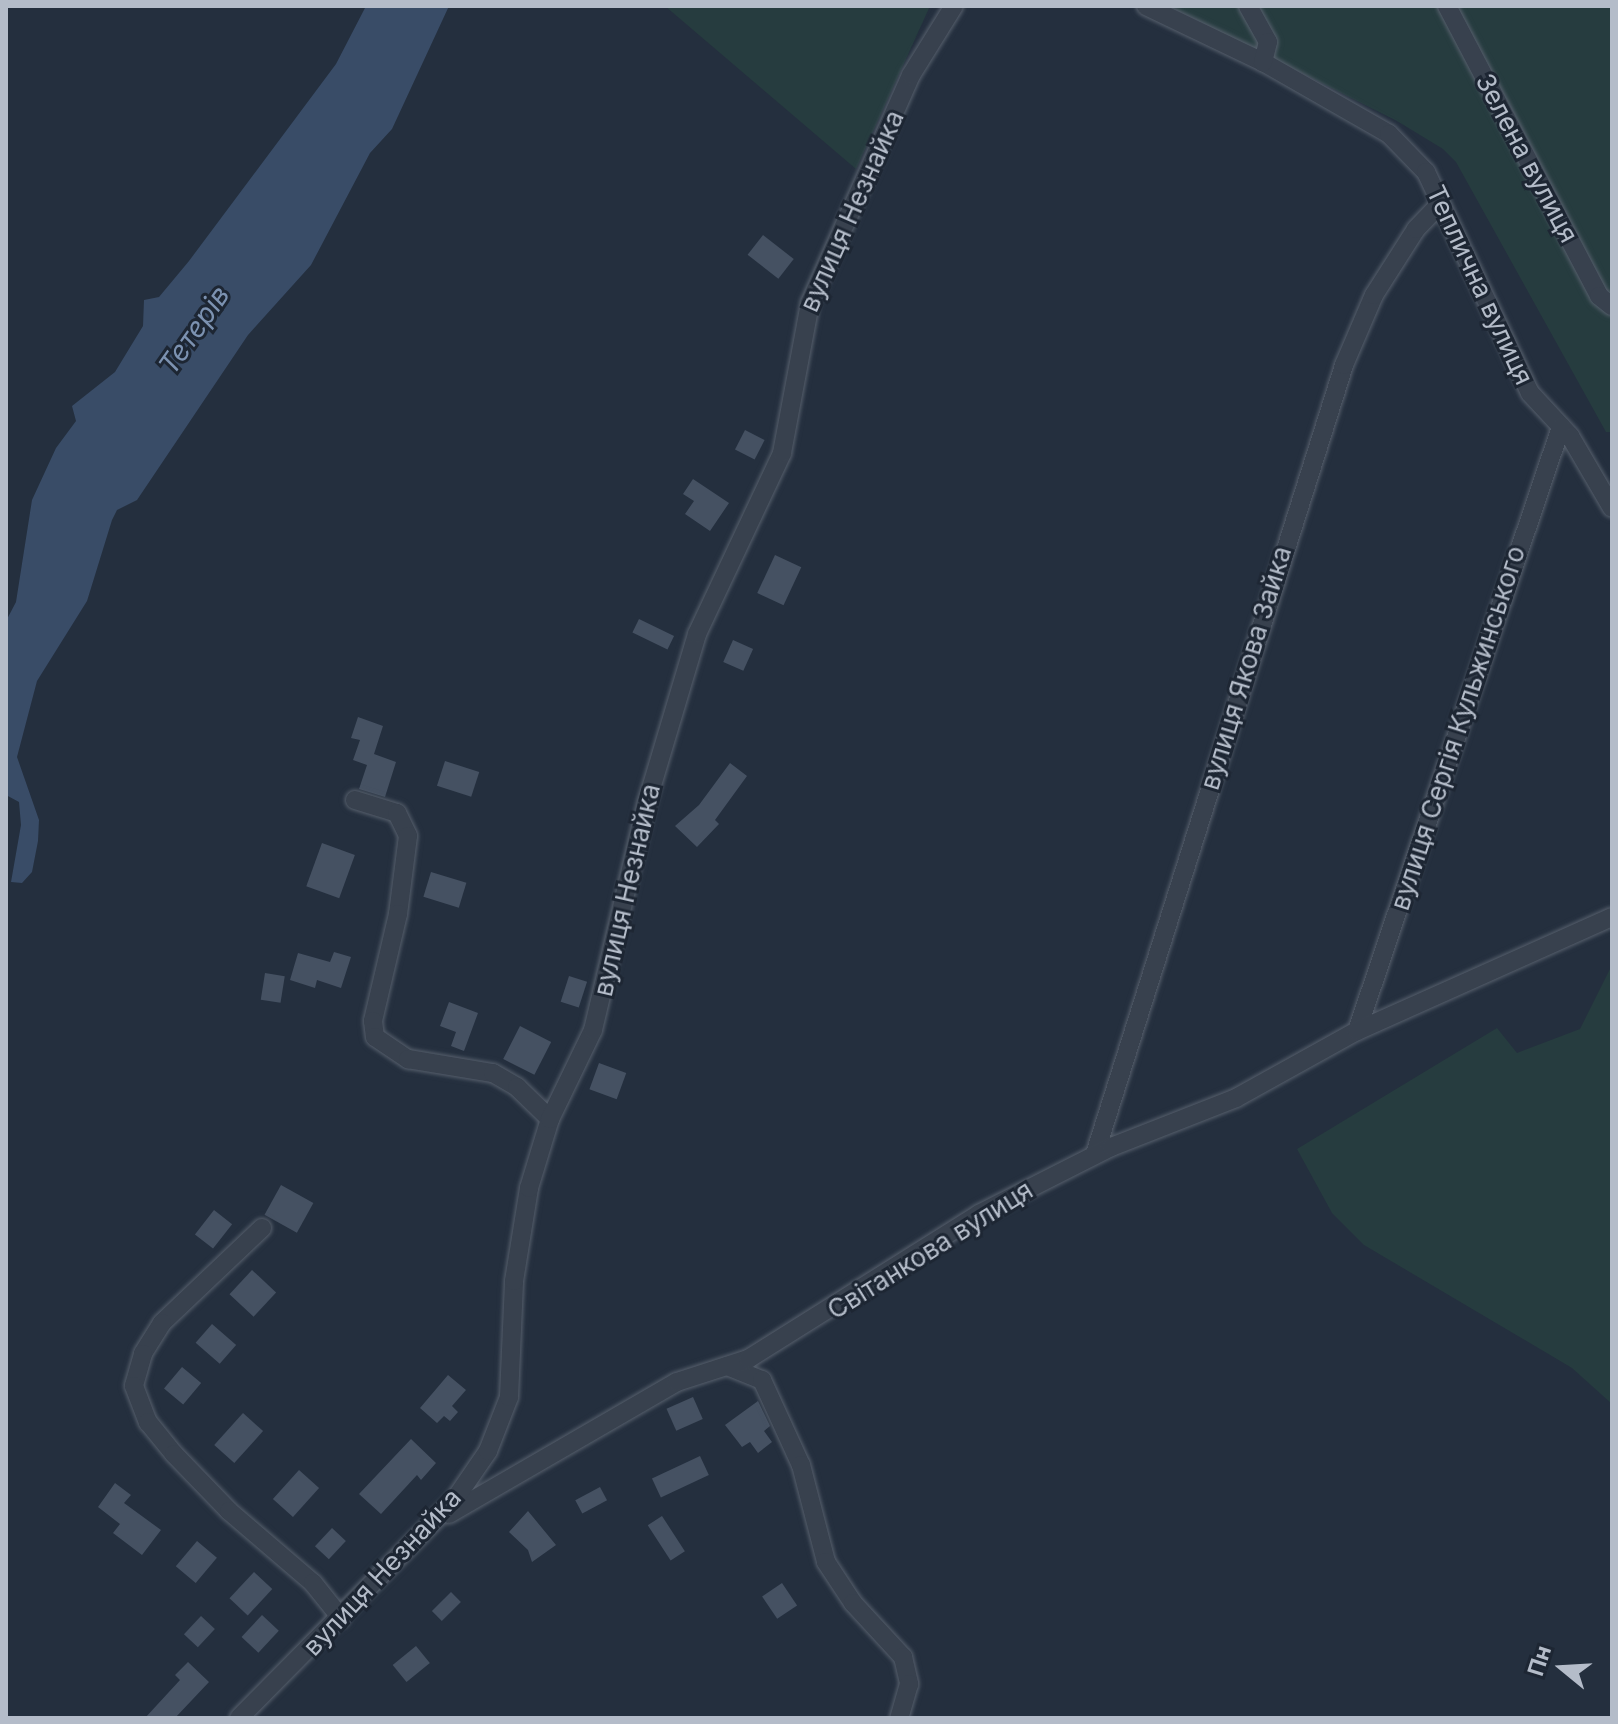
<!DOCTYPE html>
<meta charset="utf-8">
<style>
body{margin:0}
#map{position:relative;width:1618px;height:1724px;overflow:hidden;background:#242f3e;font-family:Inter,sans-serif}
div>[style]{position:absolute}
.green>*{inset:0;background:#263c3f}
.water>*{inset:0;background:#394c67}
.building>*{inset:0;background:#455162;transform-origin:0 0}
.roads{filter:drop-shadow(0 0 2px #565f6c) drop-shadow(0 0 2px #565f6c)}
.minor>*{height:18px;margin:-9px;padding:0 9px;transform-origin:9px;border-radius:9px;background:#38414e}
span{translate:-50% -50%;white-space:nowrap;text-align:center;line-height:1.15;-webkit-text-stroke:6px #1d2633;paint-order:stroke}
.street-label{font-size:26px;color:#b4bcc9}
.water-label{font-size:28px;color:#7c92b1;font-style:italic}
.frame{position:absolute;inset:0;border:8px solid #b4bcc9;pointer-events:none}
.north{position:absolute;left:1522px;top:1628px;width:80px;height:80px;-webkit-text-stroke:6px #1d2633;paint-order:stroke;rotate:288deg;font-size:22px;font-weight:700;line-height:32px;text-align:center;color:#b4bcc9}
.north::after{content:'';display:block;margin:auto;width:28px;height:36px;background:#b4bcc9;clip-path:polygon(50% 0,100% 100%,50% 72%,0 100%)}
</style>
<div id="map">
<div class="green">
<i style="clip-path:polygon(665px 6px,930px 6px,856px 169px)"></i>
<i style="clip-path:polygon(1169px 6px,1612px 6px,1612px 432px,1606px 432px,1456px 162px,1443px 149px,1397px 121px)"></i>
<i style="clip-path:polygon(1612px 965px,1612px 1404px,1572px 1368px,1364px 1245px,1332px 1213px,1297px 1149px,1497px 1028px,1517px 1053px,1580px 1029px)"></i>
</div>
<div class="water">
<i style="clip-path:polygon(366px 6px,449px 6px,392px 129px,370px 153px,311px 265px,248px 335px,137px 500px,117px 510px,112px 520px,87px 601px,37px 681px,17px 757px,39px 820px,38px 841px,32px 872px,22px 883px,11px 882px,21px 825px,19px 802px,6px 795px,6px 621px,16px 602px,32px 500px,56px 448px,76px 421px,72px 406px,115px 372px,143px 326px,144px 300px,159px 297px,189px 261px,336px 64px)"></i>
</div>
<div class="building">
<i style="left:763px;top:235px;width:39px;height:25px;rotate:38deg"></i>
<i style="left:745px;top:430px;width:22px;height:22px;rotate:27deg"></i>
<i style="clip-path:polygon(693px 479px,729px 503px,710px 531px,685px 514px,694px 501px,683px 494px)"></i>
<i style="left:775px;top:555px;width:29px;height:42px;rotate:25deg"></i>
<i style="left:639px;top:619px;width:39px;height:15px;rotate:26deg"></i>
<i style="left:733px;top:640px;width:22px;height:24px;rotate:24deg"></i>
<i style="clip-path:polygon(358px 717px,383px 726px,374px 754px,396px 762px,385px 797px,359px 789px,367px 765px,353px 760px,360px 740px,351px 738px)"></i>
<i style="left:445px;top:761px;width:36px;height:26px;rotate:18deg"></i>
<i style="clip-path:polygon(730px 763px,747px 776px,715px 820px,719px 824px,697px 847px,675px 826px,699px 805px)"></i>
<i style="left:322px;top:843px;width:35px;height:46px;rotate:20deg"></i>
<i style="left:431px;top:872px;width:37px;height:26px;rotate:17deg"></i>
<i style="clip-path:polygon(334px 952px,351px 957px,341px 988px,317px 980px,315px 988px,290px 980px,298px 953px,330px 962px)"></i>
<i style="left:265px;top:973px;width:20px;height:27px;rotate:9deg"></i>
<i style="left:569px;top:976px;width:19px;height:27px;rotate:18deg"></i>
<i style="clip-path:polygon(449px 1002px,478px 1013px,464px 1051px,451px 1046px,456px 1032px,440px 1026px)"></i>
<i style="left:520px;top:1026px;width:35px;height:37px;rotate:27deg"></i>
<i style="left:599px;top:1063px;width:29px;height:28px;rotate:20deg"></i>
<i style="left:281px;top:1185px;width:37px;height:34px;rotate:29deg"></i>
<i style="left:214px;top:1210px;width:23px;height:31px;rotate:38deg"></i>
<i style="left:252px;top:1270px;width:33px;height:33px;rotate:43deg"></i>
<i style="left:212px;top:1324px;width:32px;height:25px;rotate:41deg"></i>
<i style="left:182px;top:1367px;width:25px;height:28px;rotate:40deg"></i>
<i style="clip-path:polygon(448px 1375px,466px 1390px,452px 1406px,458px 1412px,450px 1421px,444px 1416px,437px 1423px,420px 1408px)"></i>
<i style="left:693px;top:1397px;width:24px;height:29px;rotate:66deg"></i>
<i style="clip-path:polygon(758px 1401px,770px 1426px,764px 1431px,772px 1442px,758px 1453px,750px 1442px,742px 1447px,725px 1425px)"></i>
<i style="left:243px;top:1413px;width:27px;height:43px;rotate:42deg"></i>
<i style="clip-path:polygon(411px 1439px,436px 1463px,421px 1480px,417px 1475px,381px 1514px,359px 1494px)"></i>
<i style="left:700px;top:1456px;width:21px;height:53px;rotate:65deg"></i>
<i style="left:299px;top:1470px;width:27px;height:39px;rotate:42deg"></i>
<i style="clip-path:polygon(115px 1483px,131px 1495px,124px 1503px,161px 1530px,142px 1555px,113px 1533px,120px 1524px,98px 1507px)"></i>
<i style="left:600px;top:1487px;width:15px;height:28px;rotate:62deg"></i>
<i style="clip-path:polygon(528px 1511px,556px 1545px,532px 1562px,528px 1550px,509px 1532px)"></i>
<i style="left:662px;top:1516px;width:42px;height:17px;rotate:57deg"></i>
<i style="left:332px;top:1528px;width:19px;height:25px;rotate:43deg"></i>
<i style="left:197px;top:1541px;width:26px;height:33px;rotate:40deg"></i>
<i style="left:254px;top:1572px;width:25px;height:36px;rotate:43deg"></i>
<i style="left:782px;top:1583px;width:27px;height:24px;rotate:56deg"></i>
<i style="left:451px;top:1592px;width:14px;height:27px;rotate:45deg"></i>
<i style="left:262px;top:1615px;width:23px;height:30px;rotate:43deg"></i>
<i style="left:201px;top:1616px;width:19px;height:25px;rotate:43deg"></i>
<i style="left:416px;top:1646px;width:22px;height:30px;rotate:51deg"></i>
<i style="clip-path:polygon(188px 1662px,209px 1682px,175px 1718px,145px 1718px,180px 1680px,175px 1675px)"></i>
</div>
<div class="roads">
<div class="minor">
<i style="left:1146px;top:6px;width:130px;rotate:25.6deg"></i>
<i style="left:1263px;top:62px;width:145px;rotate:29.7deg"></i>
<i style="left:1389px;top:134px;width:53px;rotate:45.8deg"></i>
<i style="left:1426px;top:172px;width:244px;rotate:64.8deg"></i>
<i style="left:1530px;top:393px;width:59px;rotate:47.1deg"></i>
<i style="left:1570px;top:436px;width:83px;rotate:59.7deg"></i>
<i style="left:1248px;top:6px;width:41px;rotate:60.9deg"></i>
<i style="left:1268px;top:42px;width:21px;rotate:104deg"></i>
<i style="left:1447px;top:6px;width:327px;rotate:62.3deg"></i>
<i style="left:1599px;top:296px;width:16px;rotate:38deg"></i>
<i style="left:355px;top:800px;width:44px;rotate:17.2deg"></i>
<i style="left:397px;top:813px;width:25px;rotate:64deg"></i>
<i style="left:408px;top:836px;width:79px;rotate:97.3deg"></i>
<i style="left:398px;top:914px;width:110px;rotate:103.2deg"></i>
<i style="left:373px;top:1021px;width:16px;rotate:83deg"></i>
<i style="left:375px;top:1037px;width:40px;rotate:34deg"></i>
<i style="left:408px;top:1059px;width:86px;rotate:9.4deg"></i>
<i style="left:493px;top:1073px;width:28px;rotate:30deg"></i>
<i style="left:517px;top:1087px;width:46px;rotate:44.1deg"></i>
<i style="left:1357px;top:1031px;width:638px;rotate:-71.34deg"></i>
<i style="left:1095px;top:1154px;width:827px;rotate:-72.48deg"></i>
<i style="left:1344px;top:365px;width:76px;rotate:-66.8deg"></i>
<i style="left:1374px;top:295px;width:78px;rotate:-57.5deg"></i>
<i style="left:1416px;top:229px;width:36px;rotate:-46deg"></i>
<i style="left:262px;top:1228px;width:138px;rotate:136.5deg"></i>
<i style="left:162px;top:1323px;width:36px;rotate:122deg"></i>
<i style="left:143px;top:1354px;width:33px;rotate:106deg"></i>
<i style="left:134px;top:1386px;width:39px;rotate:69deg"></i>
<i style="left:148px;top:1422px;width:41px;rotate:50.9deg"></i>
<i style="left:174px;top:1454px;width:79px;rotate:46deg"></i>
<i style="left:229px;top:1511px;width:111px;rotate:40.6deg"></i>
<i style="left:313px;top:1583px;width:45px;rotate:51.3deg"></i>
<i style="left:727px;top:1366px;width:38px;rotate:22deg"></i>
<i style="left:762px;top:1380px;width:94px;rotate:65.4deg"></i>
<i style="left:801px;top:1465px;width:100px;rotate:75.5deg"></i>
<i style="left:826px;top:1562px;width:49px;rotate:56.6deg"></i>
<i style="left:853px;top:1603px;width:74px;rotate:47.2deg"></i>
<i style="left:903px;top:1657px;width:28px;rotate:77deg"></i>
<i style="left:909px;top:1684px;width:35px;rotate:106deg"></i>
<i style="left:449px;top:1514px;width:263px;rotate:-30.1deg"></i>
<i style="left:677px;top:1382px;width:75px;rotate:-17.9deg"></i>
<i style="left:748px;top:1359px;width:273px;rotate:-32.1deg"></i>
<i style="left:979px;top:1214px;width:148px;rotate:-26.9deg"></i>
<i style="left:1111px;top:1147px;width:134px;rotate:-21.4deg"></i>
<i style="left:1236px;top:1098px;width:138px;rotate:-29deg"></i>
<i style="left:1357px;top:1031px;width:279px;rotate:-24.1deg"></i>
<i style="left:239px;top:1718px;width:304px;rotate:-45.3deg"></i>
<i style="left:453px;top:1502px;width:62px;rotate:-55.5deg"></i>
<i style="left:488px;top:1451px;width:58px;rotate:-68.7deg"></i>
<i style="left:509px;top:1397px;width:116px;rotate:-87.5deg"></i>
<i style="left:514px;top:1281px;width:94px;rotate:-80.8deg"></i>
<i style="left:529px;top:1188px;width:72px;rotate:-73.1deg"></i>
<i style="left:550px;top:1119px;width:99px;rotate:-64.2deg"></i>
<i style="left:593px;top:1030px;width:234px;rotate:-76.7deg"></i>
<i style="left:647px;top:802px;width:175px;rotate:-73.4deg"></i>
<i style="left:697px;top:634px;width:200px;rotate:-64.8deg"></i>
<i style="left:782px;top:453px;width:153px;rotate:-79.4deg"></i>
<i style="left:810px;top:303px;width:249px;rotate:-66.1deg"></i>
<i style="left:911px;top:75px;width:81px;rotate:-58.1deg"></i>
</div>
</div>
<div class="street-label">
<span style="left:1527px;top:158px;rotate:62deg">Зелена вулиця</span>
<span style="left:852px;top:211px;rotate:-66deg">вулиця Незнайка</span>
<span style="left:1480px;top:285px;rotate:65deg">Теплична вулиця</span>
<span style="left:1246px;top:668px;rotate:-73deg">вулиця Якова Зайка</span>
<span style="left:1458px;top:728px;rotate:-72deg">вулиця Сергія Кульжинського</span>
<span style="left:627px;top:890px;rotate:-77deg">вулиця Незнайка</span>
<span style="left:930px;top:1250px;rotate:-32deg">Світанкова вулиця</span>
<span style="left:382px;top:1572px;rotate:-47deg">вулиця Незнайка</span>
</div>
<div class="water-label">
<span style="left:194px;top:330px;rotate:-55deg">Тетерів</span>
</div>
<div class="frame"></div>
<div class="north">Пн</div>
</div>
